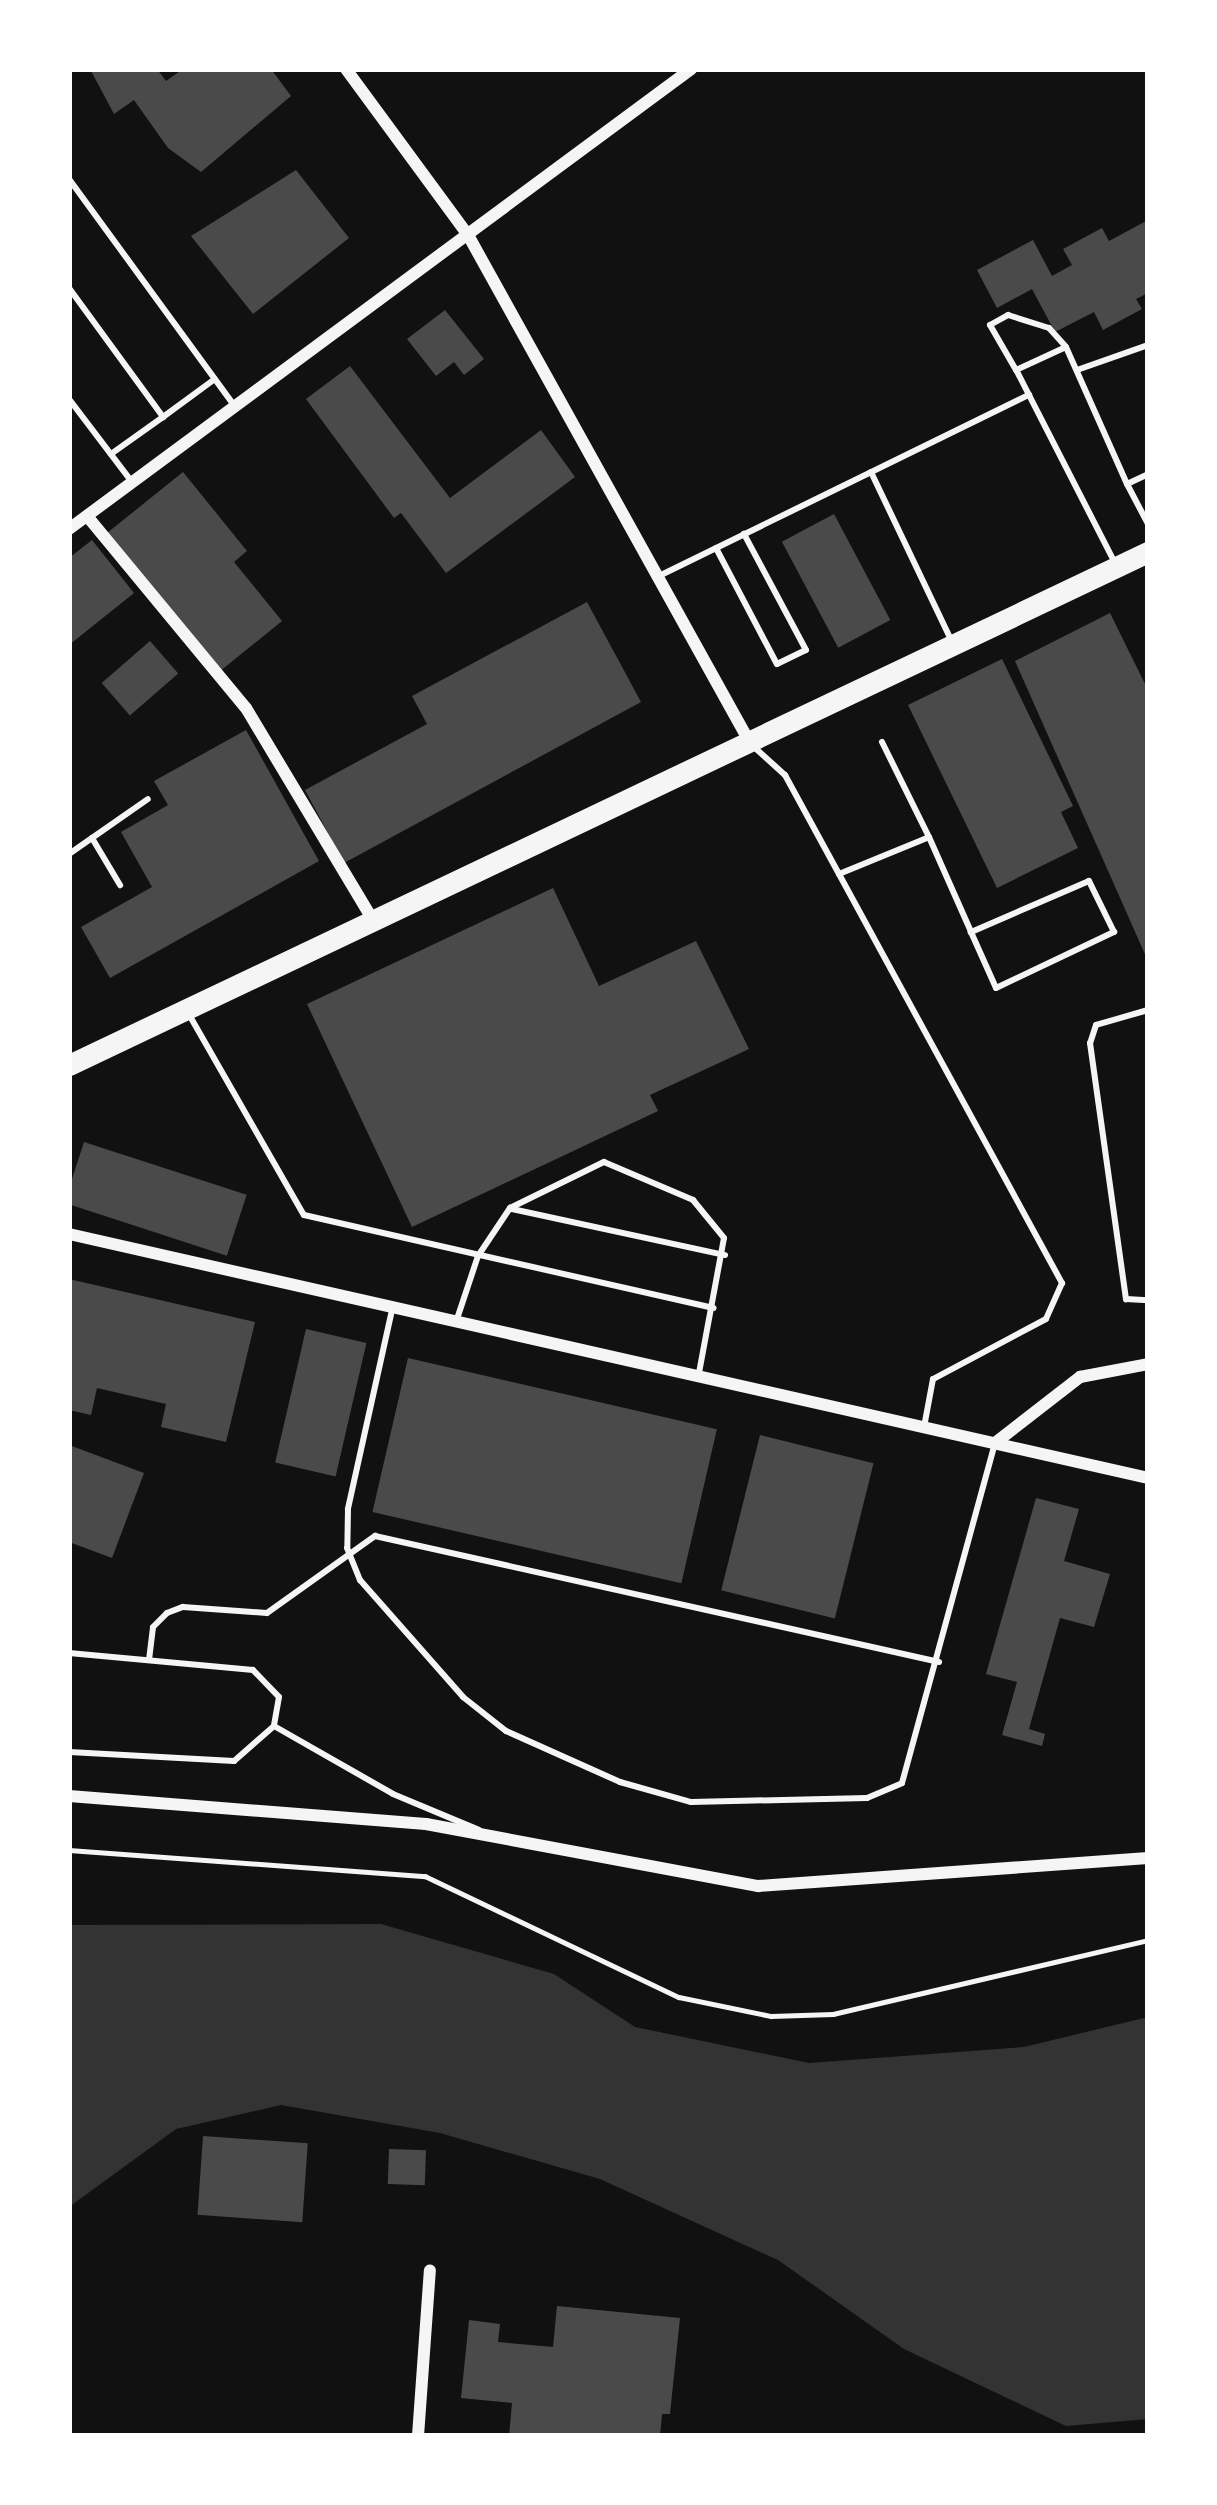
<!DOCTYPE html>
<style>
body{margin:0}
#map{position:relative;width:1217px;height:2505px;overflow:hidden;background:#111;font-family:"Varela Round",sans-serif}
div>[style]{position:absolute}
.water>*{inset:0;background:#333}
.building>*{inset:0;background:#4a4a4a;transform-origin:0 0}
.path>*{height:4.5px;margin:-2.25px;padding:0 2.25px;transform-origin:2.25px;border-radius:2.25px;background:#f5f5f5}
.service>*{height:6px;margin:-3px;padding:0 3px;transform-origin:3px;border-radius:3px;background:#f5f5f5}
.minor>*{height:12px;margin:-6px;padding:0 6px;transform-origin:6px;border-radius:6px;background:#f5f5f5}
.trunk>*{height:21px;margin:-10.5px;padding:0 10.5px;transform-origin:10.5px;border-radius:10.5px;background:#f5f5f5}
span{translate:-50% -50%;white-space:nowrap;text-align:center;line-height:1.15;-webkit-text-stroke:9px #fff;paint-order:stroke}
.frame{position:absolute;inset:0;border:72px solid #fff;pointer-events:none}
</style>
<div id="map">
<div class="water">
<i style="clip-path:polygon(381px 1924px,554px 1974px,635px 2027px,809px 2063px,1024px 2047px,1148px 2017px,1148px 2419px,1066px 2426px,904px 2349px,778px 2260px,600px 2179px,440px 2133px,281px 2105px,176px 2129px,69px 2207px,69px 1925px)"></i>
</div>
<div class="building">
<i style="clip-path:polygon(90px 69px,157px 69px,166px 81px,183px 69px,271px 69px,291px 96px,201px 172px,168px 148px,134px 100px,114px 114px)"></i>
<i style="clip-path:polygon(296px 170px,349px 238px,253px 314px,191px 236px)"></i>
<i style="clip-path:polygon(1148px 220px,1148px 293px,1136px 299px,1142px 309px,1103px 330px,1094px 312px,1055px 332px,1032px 289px,997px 308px,977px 270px,1033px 240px,1052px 276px,1072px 265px,1063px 249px,1102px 228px,1109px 241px)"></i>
<i style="clip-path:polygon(445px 310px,484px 359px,464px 375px,454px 362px,436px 376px,407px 339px)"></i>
<i style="clip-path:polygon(350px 366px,450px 498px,541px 430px,575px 477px,446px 573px,401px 513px,394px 518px,306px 399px)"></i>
<i style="clip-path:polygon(183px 472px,247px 551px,234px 562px,282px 621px,219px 672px,107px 533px)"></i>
<i style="left:834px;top:514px;width:120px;height:59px;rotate:62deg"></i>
<i style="clip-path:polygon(92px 540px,134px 593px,69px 645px,69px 558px)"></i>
<i style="clip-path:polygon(587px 602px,641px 702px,344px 863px,305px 790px,427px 724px,412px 696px)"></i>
<i style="clip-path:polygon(1110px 613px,1148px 690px,1148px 961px,1015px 661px)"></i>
<i style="left:150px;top:641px;width:43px;height:64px;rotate:49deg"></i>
<i style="clip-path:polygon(1002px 659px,1073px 806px,1061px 812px,1078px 848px,997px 888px,908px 705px)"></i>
<i style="clip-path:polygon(246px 730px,319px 861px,110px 978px,81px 927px,152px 887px,121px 832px,168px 805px,154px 781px)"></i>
<i style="clip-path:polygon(553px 888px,599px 986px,696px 941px,749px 1049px,650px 1095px,658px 1111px,412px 1227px,307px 1004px)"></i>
<i style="left:84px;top:1142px;width:171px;height:64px;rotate:18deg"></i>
<i style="clip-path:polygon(69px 1279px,255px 1322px,226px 1442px,161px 1427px,166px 1404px,97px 1388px,91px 1415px,69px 1410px)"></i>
<i style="left:306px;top:1329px;width:62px;height:137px;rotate:13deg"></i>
<i style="left:408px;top:1358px;width:317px;height:158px;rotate:13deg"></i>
<i style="left:760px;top:1435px;width:117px;height:160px;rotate:14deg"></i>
<i style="clip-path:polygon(69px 1445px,144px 1473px,112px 1558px,69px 1542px)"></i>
<i style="clip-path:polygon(1036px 1498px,1079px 1509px,1064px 1561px,1110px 1574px,1094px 1627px,1060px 1618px,1029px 1729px,1045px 1734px,1042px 1746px,1002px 1735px,1017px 1682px,986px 1674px)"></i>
<i style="left:203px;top:2136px;width:105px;height:79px;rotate:4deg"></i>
<i style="left:389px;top:2149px;width:37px;height:35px;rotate:2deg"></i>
<i style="clip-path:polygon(557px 2306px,680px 2318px,670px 2414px,662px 2414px,660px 2436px,509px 2436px,512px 2403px,461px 2398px,469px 2320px,500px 2324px,498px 2342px,553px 2347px)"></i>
</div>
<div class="path">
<i style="left:69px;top:1850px;width:357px;rotate:4.2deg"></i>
<i style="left:425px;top:1876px;width:281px;rotate:25.5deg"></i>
<i style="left:679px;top:1997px;width:94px;rotate:11.7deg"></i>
<i style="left:771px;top:2016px;width:62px;rotate:-1.8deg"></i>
<i style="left:833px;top:2014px;width:324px;rotate:-13.2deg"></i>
</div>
<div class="service">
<i style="left:69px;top:179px;width:278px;rotate:53.9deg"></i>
<i style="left:69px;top:288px;width:160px;rotate:53.9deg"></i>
<i style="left:163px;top:417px;width:64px;rotate:144.6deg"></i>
<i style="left:1016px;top:370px;width:52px;rotate:-120deg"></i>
<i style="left:990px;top:325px;width:21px;rotate:-29deg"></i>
<i style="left:1008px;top:315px;width:43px;rotate:17.6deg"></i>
<i style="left:1049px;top:328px;width:24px;rotate:48deg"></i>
<i style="left:1077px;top:370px;width:75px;rotate:-19.4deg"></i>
<i style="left:1029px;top:395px;width:28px;rotate:-117deg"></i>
<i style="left:1016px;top:370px;width:55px;rotate:-24.7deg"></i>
<i style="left:1066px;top:347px;width:150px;rotate:66deg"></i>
<i style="left:1127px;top:484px;width:23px;rotate:-25deg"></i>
<i style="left:69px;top:399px;width:104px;rotate:52.8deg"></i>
<i style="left:163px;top:417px;width:64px;rotate:-36.2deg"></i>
<i style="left:871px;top:472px;width:188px;rotate:64.5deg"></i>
<i style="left:1127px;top:484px;width:45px;rotate:62.3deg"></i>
<i style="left:716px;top:548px;width:131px;rotate:62.3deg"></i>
<i style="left:777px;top:664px;width:32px;rotate:-26deg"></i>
<i style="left:806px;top:650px;width:132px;rotate:-118.1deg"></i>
<i style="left:661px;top:575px;width:410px;rotate:-26.1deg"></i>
<i style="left:1029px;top:395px;width:189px;rotate:62.9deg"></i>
<i style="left:882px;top:742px;width:106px;rotate:63.7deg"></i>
<i style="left:754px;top:747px;width:42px;rotate:42.1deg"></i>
<i style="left:785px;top:775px;width:579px;rotate:61.4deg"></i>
<i style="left:1062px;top:1283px;width:39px;rotate:114deg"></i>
<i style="left:1046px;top:1319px;width:128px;rotate:152deg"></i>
<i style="left:933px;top:1379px;width:49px;rotate:100.6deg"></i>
<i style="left:92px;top:838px;width:68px;rotate:-34.9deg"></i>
<i style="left:69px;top:854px;width:28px;rotate:-35deg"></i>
<i style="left:92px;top:838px;width:55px;rotate:59.2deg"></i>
<i style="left:839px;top:874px;width:97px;rotate:-22.3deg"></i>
<i style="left:929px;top:837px;width:104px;rotate:66.1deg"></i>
<i style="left:971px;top:932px;width:61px;rotate:65.9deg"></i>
<i style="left:996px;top:988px;width:131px;rotate:-25.4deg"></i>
<i style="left:1114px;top:932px;width:57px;rotate:-116.1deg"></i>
<i style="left:1089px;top:881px;width:129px;rotate:156.6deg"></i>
<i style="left:1148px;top:1010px;width:54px;rotate:163.9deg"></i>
<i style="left:1096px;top:1025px;width:19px;rotate:108deg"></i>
<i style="left:1090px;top:1043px;width:259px;rotate:82deg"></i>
<i style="left:1126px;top:1299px;width:22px;rotate:3deg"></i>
<i style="left:187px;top:1011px;width:235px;rotate:60.2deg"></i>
<i style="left:304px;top:1215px;width:420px;rotate:12.8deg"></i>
<i style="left:512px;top:1209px;width:218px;rotate:12.2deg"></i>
<i style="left:392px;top:1310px;width:204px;rotate:102.5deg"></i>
<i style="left:348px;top:1509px;width:39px;rotate:91deg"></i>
<i style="left:347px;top:1548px;width:35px;rotate:68deg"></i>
<i style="left:360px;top:1580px;width:156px;rotate:48.6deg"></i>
<i style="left:463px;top:1697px;width:55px;rotate:38.3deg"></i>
<i style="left:506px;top:1731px;width:125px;rotate:24.1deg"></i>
<i style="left:620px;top:1782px;width:74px;rotate:15.7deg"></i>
<i style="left:691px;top:1802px;width:176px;rotate:-1.3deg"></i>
<i style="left:867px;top:1798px;width:38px;rotate:-23deg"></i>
<i style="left:902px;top:1783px;width:348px;rotate:-74.7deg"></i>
<i style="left:457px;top:1319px;width:66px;rotate:-71.6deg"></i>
<i style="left:478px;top:1256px;width:58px;rotate:-56.3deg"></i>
<i style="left:510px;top:1208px;width:105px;rotate:-26.1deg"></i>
<i style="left:604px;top:1162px;width:97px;rotate:23.1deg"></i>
<i style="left:693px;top:1200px;width:49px;rotate:50.8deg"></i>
<i style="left:724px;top:1238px;width:137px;rotate:100.5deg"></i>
<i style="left:69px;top:1653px;width:185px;rotate:5.3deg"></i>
<i style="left:253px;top:1670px;width:37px;rotate:46deg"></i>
<i style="left:279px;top:1697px;width:29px;rotate:100deg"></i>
<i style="left:274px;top:1726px;width:53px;rotate:138.8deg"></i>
<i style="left:234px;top:1761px;width:165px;rotate:-176.9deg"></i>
<i style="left:149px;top:1660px;width:33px;rotate:-83deg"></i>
<i style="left:153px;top:1627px;width:20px;rotate:-45deg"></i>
<i style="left:167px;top:1613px;width:17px;rotate:-21deg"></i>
<i style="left:183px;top:1607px;width:84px;rotate:4.1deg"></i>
<i style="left:267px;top:1613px;width:133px;rotate:-35.5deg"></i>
<i style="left:375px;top:1536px;width:578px;rotate:12.59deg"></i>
<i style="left:274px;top:1726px;width:137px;rotate:29.7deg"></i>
<i style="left:393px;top:1794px;width:93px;rotate:22.7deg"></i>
</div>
<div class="minor">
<i style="left:346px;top:69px;width:206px;rotate:53.7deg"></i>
<i style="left:468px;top:235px;width:581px;rotate:60.96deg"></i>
<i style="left:87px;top:516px;width:249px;rotate:50.4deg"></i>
<i style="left:246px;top:708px;width:249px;rotate:59.1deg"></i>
<i style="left:69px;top:529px;width:774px;rotate:-36.48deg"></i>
<i style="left:69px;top:1234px;width:1106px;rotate:12.74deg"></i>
<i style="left:995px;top:1443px;width:108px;rotate:-37.8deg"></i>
<i style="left:1080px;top:1377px;width:69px;rotate:-10.8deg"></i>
<i style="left:69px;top:1796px;width:358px;rotate:4.5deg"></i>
<i style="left:426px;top:1824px;width:338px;rotate:10.6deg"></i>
<i style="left:758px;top:1886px;width:391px;rotate:-4.1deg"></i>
<i style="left:418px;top:2436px;width:166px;rotate:-85.9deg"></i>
</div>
<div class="trunk">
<i style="left:69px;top:1065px;width:1195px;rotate:-25.43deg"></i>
</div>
<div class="frame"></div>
</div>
